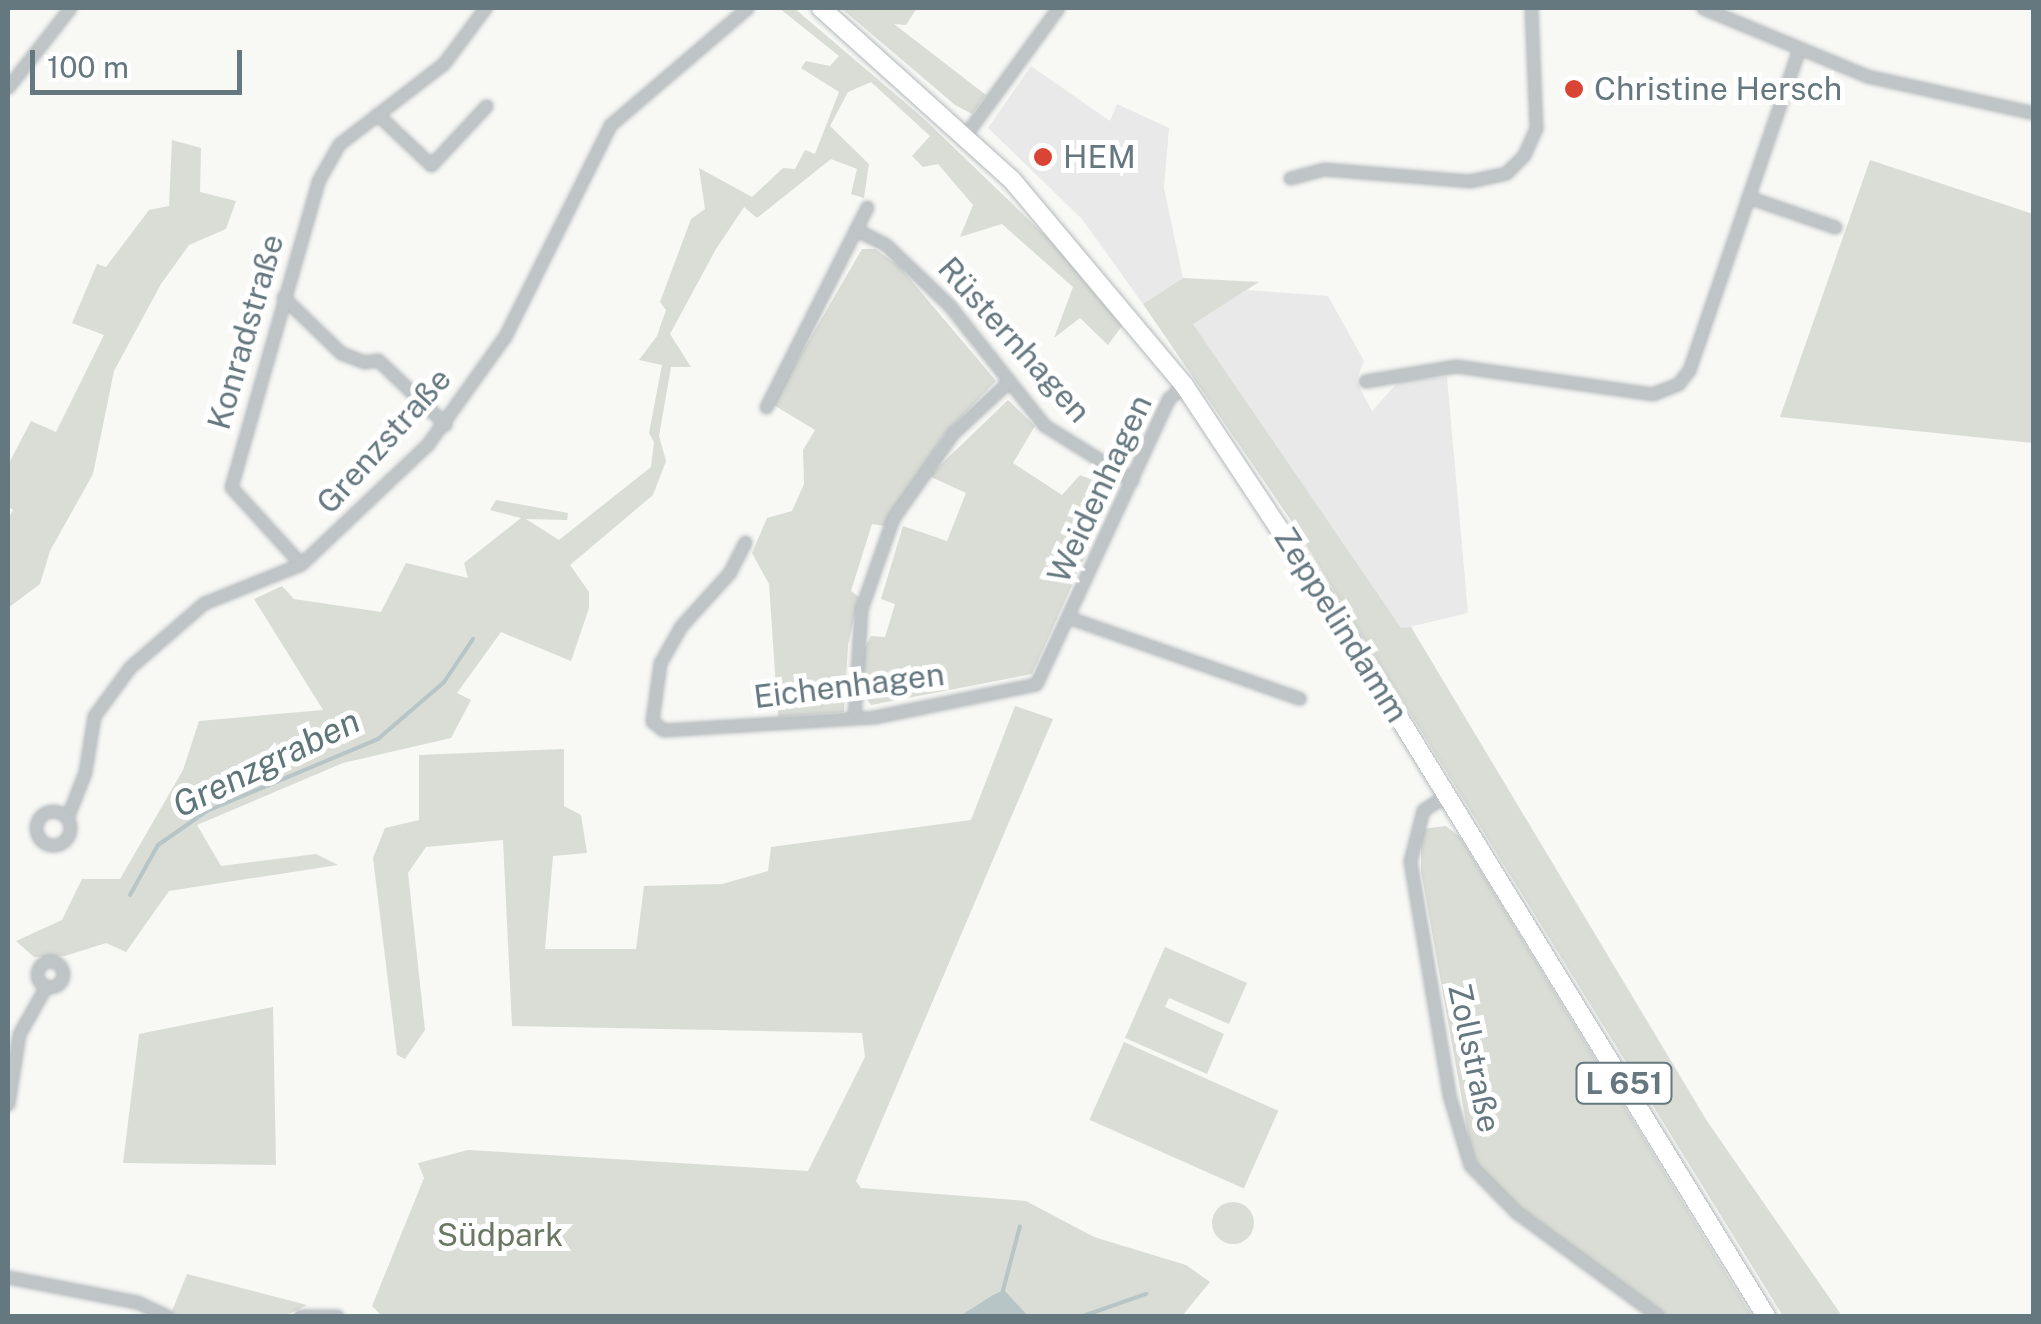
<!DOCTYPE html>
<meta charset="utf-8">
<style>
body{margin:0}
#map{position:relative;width:2041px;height:1324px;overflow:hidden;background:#f8f8f5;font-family:"Public Sans",sans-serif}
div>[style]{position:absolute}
.built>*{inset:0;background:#e9e9e9}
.green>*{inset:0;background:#d9ddd5;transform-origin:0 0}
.round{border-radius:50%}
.water>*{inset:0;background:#b7c5c7}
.stream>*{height:4px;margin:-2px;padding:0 2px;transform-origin:2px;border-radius:2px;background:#b7c5c7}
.roads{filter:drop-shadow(0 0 2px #b3b9bc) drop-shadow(0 0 2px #b3b9bc)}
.street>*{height:11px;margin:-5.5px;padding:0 5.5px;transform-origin:5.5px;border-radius:5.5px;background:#bfc5c7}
.street>.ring{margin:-5.5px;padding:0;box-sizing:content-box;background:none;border:11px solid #bfc5c7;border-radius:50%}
.primary>*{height:18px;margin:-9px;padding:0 9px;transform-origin:9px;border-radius:9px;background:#fff}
.dots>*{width:28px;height:28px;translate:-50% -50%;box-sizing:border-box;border:5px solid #fff;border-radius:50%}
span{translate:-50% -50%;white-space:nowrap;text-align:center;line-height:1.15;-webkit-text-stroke:10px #fff;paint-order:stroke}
.shield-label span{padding:2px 8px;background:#fff;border:2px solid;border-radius:8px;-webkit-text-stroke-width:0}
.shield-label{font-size:30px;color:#65777f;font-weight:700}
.poi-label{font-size:32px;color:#65777f}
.left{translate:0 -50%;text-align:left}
.street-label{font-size:32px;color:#65777f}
.park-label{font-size:32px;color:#697763}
.water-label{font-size:35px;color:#5f7679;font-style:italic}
.frame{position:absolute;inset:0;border:10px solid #65777f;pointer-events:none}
.scale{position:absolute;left:30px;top:50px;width:212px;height:45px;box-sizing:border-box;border:5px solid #65777f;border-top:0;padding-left:12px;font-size:30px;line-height:35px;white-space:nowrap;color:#65777f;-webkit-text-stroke:8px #fff;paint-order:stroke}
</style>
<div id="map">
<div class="built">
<i style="clip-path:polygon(1031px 66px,1110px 121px,1117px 104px,1169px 128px,1164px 188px,1183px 278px,1143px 304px,1082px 219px,988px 128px)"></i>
<i style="clip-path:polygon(1247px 290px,1328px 296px,1364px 361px,1356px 381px,1372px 411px,1399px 381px,1447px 377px,1468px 613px,1401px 629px,1192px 323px)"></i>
</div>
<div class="green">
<i style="clip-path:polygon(779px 8px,794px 8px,922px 117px,1054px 244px,1122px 326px,1108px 345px,1080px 318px,1054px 338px,1073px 287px,1002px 224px,960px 237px,973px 205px,938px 164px,923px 167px,912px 156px,930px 136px,871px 82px,848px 92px,830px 126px,869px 164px,864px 198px,851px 194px,857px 169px,831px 159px,757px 218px,744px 207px,716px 249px,670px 334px,691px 367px,671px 367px,659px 436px,666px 461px,653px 495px,570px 565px,589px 592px,589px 608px,571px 661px,501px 632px,457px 693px,471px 700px,451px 738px,343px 763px,197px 825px,221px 866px,316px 854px,338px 865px,169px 891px,126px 952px,106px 943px,65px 956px,34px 957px,16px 941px,62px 920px,82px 879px,120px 879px,183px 770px,199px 721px,323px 710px,254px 599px,282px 586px,294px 599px,381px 612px,406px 563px,468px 578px,464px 563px,521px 518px,490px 510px,496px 500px,568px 513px,567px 520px,526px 519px,559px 540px,651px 467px,654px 442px,649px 433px,662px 365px,639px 360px,657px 336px,666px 310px,660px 302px,691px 219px,705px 209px,699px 168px,752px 197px,783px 168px,795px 169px,805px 150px,815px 154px,839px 92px,801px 68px,806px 61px,830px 66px,839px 56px)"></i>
<i style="clip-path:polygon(841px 8px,917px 8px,906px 25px,894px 24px,986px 95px,972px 114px,955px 105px)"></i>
<i style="clip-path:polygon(172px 140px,201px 148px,200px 192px,236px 201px,226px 229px,189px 245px,161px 284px,114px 371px,93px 474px,50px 551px,40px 584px,8px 608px,8px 519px,13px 510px,8px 506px,8px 465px,31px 421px,56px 432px,104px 335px,72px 323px,97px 264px,106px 267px,149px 210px,169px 206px)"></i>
<i style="clip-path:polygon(1870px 160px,2033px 214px,2033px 443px,1780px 417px)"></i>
<i style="clip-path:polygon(862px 249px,875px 249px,899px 266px,996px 381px,944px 435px,884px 526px,872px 524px,851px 591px,859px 597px,848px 645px,844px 712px,778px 717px,769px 584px,752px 553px,767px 518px,792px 511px,804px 484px,803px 450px,815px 430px,772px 404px)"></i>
<i style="clip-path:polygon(1183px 278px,1259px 282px,1193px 324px,1401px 628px,1411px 627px,1707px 1121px,1842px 1316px,1783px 1316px,1290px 519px,1143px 304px)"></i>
<i style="clip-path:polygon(1008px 400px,1035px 426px,1013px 463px,1062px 495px,1080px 475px,1095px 481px,1100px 471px,1115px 480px,1116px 488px,1032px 674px,871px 705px,860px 691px,863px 651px,871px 636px,885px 637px,895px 604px,881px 599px,903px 526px,947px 541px,966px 493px,929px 476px)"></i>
<i style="clip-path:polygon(1015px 706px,1053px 719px,856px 1181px,861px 1188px,1026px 1201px,1094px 1237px,1186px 1265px,1210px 1282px,1182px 1316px,382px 1316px,372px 1306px,424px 1178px,418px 1163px,468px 1150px,808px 1171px,865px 1057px,862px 1033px,512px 1026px,503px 840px,426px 847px,408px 873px,425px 1030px,405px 1059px,397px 1055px,373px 858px,385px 828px,419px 820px,419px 755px,564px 749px,564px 806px,581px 815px,587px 853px,553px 856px,545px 949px,636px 949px,644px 886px,722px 884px,768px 871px,771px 847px,971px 820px)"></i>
<i style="clip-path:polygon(1446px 826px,1460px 837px,1752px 1316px,1665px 1316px,1485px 1182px,1471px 1150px,1421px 871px,1421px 829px)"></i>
<i style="clip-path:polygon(1165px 947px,1247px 983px,1229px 1024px,1169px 998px,1165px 1007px,1224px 1034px,1207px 1074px,1125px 1038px)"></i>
<i style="clip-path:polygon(273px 1007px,276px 1165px,123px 1163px,139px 1034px)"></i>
<i style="left:1124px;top:1042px;width:169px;height:85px;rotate:24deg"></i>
<i class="round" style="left:1212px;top:1202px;width:42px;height:42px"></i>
<i style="clip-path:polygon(187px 1274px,307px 1305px,285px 1316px,170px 1316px)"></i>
</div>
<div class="water">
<i style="clip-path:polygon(1004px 1290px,1028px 1316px,960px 1316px,993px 1295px)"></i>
</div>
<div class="stream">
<i style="left:130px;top:895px;width:57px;rotate:-60.8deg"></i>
<i style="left:158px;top:845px;width:60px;rotate:-34.8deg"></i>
<i style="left:207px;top:811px;width:186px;rotate:-22.8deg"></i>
<i style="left:378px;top:739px;width:87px;rotate:-40.8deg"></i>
<i style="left:444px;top:682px;width:52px;rotate:-56deg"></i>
<i style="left:1002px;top:1294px;width:70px;rotate:-75.2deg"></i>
<i style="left:1083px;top:1316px;width:67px;rotate:-19.2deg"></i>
</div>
<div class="roads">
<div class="street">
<i style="left:1703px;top:8px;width:178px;rotate:22.5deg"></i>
<i style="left:1867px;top:76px;width:171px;rotate:12.5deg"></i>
<i style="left:8px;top:87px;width:100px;rotate:-51.9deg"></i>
<i style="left:377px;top:114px;width:74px;rotate:43.4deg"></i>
<i style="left:431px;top:165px;width:81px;rotate:-47deg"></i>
<i style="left:966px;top:134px;width:156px;rotate:-53.9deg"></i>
<i style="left:1290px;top:178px;width:35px;rotate:-15deg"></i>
<i style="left:1324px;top:169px;width:145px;rotate:4.7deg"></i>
<i style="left:1469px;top:181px;width:38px;rotate:-12deg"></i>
<i style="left:1506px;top:173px;width:25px;rotate:-45deg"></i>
<i style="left:1524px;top:155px;width:30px;rotate:-66deg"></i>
<i style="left:1536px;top:128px;width:120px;rotate:-92.4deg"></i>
<i style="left:1748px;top:197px;width:92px;rotate:19deg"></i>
<i style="left:859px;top:231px;width:29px;rotate:27deg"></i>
<i style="left:885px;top:244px;width:88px;rotate:43.6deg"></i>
<i style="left:949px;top:305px;width:153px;rotate:51.6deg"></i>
<i style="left:1044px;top:425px;width:104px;rotate:32deg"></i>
<i style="left:283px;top:297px;width:81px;rotate:44deg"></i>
<i style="left:341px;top:353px;width:25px;rotate:21deg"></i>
<i style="left:364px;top:362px;width:14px;rotate:-8deg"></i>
<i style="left:378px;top:360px;width:93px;rotate:43.7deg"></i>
<i style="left:1365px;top:381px;width:92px;rotate:-9.4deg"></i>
<i style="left:1456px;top:366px;width:198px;rotate:8.1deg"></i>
<i style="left:1652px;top:394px;width:28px;rotate:-21deg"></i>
<i style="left:1678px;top:384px;width:18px;rotate:-52deg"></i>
<i style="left:1689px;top:370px;width:340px;rotate:-71.1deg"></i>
<i style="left:766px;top:407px;width:224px;rotate:-63.2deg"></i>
<i style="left:745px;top:542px;width:35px;rotate:117deg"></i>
<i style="left:729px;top:573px;width:72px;rotate:132.2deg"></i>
<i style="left:681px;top:626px;width:43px;rotate:119.6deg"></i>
<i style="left:660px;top:663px;width:59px;rotate:97.9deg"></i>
<i style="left:652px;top:721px;width:14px;rotate:39deg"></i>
<i style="left:663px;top:730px;width:211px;rotate:-3.5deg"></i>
<i style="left:874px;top:717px;width:165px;rotate:-11.5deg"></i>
<i style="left:1036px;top:684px;width:314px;rotate:-65.1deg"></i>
<i style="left:1168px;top:399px;width:21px;rotate:-41deg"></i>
<i style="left:301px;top:564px;width:104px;rotate:-132.3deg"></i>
<i style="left:231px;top:487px;width:318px;rotate:-74.1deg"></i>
<i style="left:318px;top:181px;width:43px;rotate:-60.4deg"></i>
<i style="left:339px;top:144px;width:133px;rotate:-37.6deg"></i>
<i style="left:444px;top:63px;width:69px;rotate:-53.3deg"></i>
<i style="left:1070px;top:618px;width:243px;rotate:19.3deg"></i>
<i style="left:854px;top:718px;width:109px;rotate:-86.3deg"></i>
<i style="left:861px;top:609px;width:96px;rotate:-70.6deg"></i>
<i style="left:893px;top:518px;width:104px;rotate:-54.8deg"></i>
<i style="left:953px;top:433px;width:75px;rotate:-42.8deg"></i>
<i style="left:1447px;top:795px;width:28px;rotate:148deg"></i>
<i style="left:1423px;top:810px;width:53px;rotate:104.3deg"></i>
<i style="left:1410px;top:861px;width:237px;rotate:80.5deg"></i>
<i style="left:1449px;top:1095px;width:73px;rotate:73.3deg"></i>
<i style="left:1470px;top:1165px;width:66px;rotate:45.6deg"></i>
<i style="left:1516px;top:1212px;width:176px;rotate:36.2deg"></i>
<i class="ring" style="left:36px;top:811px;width:23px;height:23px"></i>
<i style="left:67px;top:818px;width:49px;rotate:-68.6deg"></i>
<i style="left:85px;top:772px;width:57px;rotate:-80.9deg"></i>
<i style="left:94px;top:716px;width:61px;rotate:-53.7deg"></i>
<i style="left:130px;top:667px;width:98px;rotate:-40.9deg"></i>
<i style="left:204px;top:603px;width:105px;rotate:-21.9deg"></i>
<i style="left:301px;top:564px;width:173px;rotate:-43.4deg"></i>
<i style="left:427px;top:445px;width:134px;rotate:-54.4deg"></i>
<i style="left:505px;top:336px;width:236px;rotate:-63.5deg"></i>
<i style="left:610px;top:125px;width:180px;rotate:-40.5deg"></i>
<i class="ring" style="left:37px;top:961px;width:15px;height:15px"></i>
<i style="left:8px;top:1104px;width:71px;rotate:-81.1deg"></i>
<i style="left:19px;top:1034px;width:55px;rotate:-60.6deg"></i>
<i style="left:8px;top:1277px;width:131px;rotate:11deg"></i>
<i style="left:137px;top:1302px;width:33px;rotate:25deg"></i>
<i style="left:300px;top:1316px;width:37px"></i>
</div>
<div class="primary">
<i style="left:821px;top:8px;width:257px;rotate:42deg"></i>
<i style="left:1012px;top:180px;width:268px;rotate:50deg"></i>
<i style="left:1184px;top:385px;width:270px;rotate:56.5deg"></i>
<i style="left:1333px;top:610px;width:828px;rotate:58.48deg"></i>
</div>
</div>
<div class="dots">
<i style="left:1574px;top:89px;background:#da4434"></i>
<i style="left:1043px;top:157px;background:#da4434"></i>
</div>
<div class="shield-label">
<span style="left:1624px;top:1083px">L 651</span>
</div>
<div class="poi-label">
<span class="left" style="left:1594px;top:89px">Christine Hersch</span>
<span class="left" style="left:1063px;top:157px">HEM</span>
</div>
<div class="street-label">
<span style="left:246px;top:332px;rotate:-74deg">Konradstraße</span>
<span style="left:1014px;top:340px;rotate:48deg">Rüsternhagen</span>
<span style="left:384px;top:441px;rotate:-48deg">Grenzstraße</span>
<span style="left:1100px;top:489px;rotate:-65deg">Weidenhagen</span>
<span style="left:1341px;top:625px;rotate:58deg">Zeppelindamm</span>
<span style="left:849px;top:686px;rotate:-7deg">Eichenhagen</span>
<span style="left:1474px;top:1058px;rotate:78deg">Zollstraße</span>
</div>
<div class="park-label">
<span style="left:500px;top:1235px">Südpark</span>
</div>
<div class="water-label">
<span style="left:266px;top:763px;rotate:-26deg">Grenzgraben</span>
</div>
<div class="frame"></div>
<div class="scale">100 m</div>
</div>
